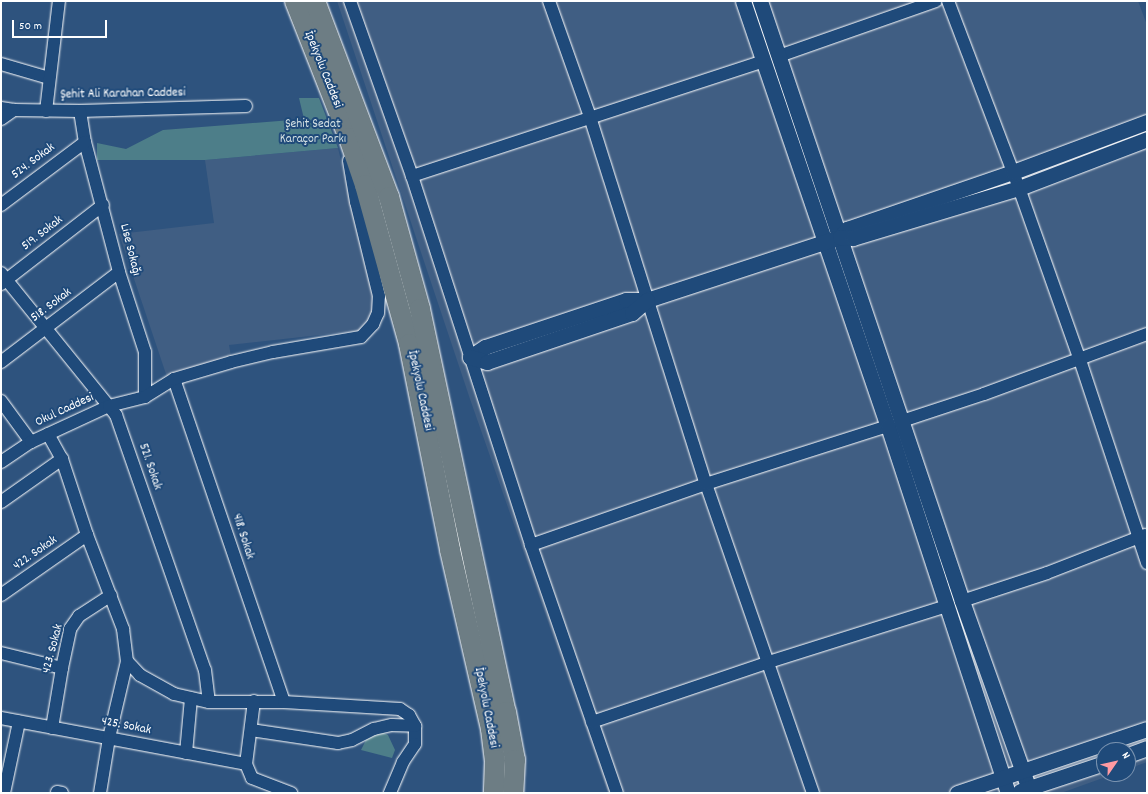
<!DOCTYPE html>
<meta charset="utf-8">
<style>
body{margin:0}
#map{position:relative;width:1148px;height:794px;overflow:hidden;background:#2e537e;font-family:Dekko,sans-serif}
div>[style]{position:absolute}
.built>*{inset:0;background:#405e83}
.green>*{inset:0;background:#4d7e89}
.roads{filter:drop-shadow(0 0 1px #fff) drop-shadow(0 0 1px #fff)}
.minor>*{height:12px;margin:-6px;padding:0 6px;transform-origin:6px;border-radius:6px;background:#1f4a7a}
.tertiary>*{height:15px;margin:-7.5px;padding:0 7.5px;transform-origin:7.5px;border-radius:7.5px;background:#1f4a7a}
.trunk>*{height:20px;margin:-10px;padding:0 10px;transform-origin:10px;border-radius:10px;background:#6d7d84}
span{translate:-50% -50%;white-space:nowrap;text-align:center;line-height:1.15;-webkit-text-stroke:4px #1f4a7a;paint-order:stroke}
.street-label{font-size:13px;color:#fff}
.park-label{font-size:13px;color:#d2dfe2}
.frame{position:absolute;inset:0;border:2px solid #fff;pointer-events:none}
.north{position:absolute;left:1096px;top:742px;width:40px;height:40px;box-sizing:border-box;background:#1f4a7a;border:1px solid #7992af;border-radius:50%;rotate:56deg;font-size:11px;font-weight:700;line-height:16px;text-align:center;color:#fff}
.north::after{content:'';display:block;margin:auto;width:14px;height:18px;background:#ff9aa2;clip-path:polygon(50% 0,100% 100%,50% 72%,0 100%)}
.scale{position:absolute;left:12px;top:20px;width:95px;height:18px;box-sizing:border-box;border:2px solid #fff;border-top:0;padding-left:5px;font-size:12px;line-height:14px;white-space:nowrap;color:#fff;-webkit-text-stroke:3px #1f4a7a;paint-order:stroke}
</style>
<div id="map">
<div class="built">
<i style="clip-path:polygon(337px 1px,1138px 1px,1147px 25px,1147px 762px,1128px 769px,1128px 750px,1104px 750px,1104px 774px,1114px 774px,1061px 793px,608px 793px,470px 399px)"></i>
<i style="clip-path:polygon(338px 148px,376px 308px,365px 330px,229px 345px,231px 356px,167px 377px,119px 234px,214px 223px,205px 160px)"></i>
</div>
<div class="green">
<i style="clip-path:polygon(299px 98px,319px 98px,338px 148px,205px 160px,97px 160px,97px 143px,126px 149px,163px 130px,304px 119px)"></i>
<i style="clip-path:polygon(380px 731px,388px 735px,395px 750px,392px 758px,361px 750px,366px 740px)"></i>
</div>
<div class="roads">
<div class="minor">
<i style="left:350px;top:1px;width:186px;rotate:70.5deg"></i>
<i style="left:412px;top:176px;width:388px;rotate:72.1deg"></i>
<i style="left:531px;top:545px;width:262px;rotate:70.9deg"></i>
<i style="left:549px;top:1px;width:123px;rotate:70.5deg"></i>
<i style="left:590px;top:117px;width:385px;rotate:72.5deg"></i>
<i style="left:706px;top:484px;width:327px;rotate:70.9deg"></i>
<i style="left:948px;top:1px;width:200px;rotate:69.2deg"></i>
<i style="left:1019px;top:188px;width:182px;rotate:70.5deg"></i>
<i style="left:1080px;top:360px;width:214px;rotate:71.7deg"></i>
<i style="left:779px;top:56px;width:166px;rotate:-19.3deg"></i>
<i style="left:1px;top:64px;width:50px;rotate:16.3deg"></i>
<i style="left:1px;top:108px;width:13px;rotate:9deg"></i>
<i style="left:14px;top:110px;width:66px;rotate:0.9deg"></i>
<i style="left:80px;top:111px;width:166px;rotate:-1.7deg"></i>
<i style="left:46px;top:111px;width:111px;rotate:-83.3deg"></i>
<i style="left:80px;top:111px;width:31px;rotate:81deg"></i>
<i style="left:85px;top:142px;width:134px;rotate:75.3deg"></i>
<i style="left:119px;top:272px;width:84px;rotate:72deg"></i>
<i style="left:145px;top:352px;width:45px;rotate:90deg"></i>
<i style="left:1px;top:119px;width:16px;rotate:-35deg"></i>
<i style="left:412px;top:176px;width:370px;rotate:-18.1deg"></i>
<i style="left:1px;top:205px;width:105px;rotate:-36.9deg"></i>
<i style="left:1px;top:273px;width:183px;rotate:51deg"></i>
<i style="left:116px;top:415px;width:270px;rotate:70.8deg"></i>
<i style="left:205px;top:670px;width:32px;rotate:83deg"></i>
<i style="left:1px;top:284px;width:129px;rotate:-37.8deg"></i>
<i style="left:1px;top:362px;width:148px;rotate:-37.3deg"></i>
<i style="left:174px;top:379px;width:341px;rotate:71.2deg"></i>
<i style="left:1px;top:401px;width:51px;rotate:53.8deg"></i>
<i style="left:902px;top:421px;width:86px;rotate:-18.2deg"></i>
<i style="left:984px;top:394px;width:174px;rotate:-20.2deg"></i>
<i style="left:48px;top:434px;width:29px;rotate:61deg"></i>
<i style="left:62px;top:459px;width:80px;rotate:71.8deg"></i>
<i style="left:87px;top:535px;width:101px;rotate:69deg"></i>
<i style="left:123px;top:629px;width:32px;rotate:83deg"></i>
<i style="left:127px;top:661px;width:19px;rotate:47deg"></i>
<i style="left:140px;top:675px;width:39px;rotate:29deg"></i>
<i style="left:174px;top:694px;width:36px;rotate:13deg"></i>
<i style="left:209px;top:702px;width:75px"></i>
<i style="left:284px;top:702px;width:116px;rotate:3.5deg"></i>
<i style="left:400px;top:709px;width:11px;rotate:34deg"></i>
<i style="left:409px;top:715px;width:13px;rotate:61deg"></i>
<i style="left:415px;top:726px;width:18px;rotate:90deg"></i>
<i style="left:415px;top:744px;width:22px;rotate:124deg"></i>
<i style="left:403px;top:762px;width:34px;rotate:113deg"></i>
<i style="left:1px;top:462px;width:36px;rotate:-34deg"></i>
<i style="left:31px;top:442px;width:86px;rotate:-24.8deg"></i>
<i style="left:109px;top:406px;width:37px;rotate:-14deg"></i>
<i style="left:145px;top:397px;width:34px;rotate:-32deg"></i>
<i style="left:174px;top:379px;width:59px;rotate:-16.6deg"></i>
<i style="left:231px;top:362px;width:43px;rotate:-13.4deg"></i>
<i style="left:273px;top:352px;width:89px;rotate:-9.7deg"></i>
<i style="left:361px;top:337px;width:18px;rotate:-47deg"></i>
<i style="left:373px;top:324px;width:12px;rotate:-66deg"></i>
<i style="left:378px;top:313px;width:17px;rotate:-87deg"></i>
<i style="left:379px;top:296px;width:97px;rotate:-103.7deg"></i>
<i style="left:356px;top:202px;width:42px;rotate:-99.7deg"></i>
<i style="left:1px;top:502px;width:75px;rotate:-35.2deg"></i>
<i style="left:531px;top:545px;width:185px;rotate:-19.2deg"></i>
<i style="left:706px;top:484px;width:191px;rotate:-17.7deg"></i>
<i style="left:1px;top:595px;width:105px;rotate:-34.9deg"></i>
<i style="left:962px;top:601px;width:89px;rotate:-18.2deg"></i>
<i style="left:1047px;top:573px;width:105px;rotate:-21.2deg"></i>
<i style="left:1px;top:653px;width:63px;rotate:13.8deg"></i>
<i style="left:254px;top:701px;width:64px;rotate:97.2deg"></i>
<i style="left:246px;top:764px;width:15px;rotate:67deg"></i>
<i style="left:252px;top:778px;width:42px;rotate:21deg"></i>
<i style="left:1px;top:718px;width:249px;rotate:10.6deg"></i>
<i style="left:592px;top:722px;width:187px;rotate:-18.7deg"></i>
<i style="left:769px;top:662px;width:187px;rotate:-17.5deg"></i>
<i style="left:52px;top:728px;width:61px;rotate:-80.5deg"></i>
<i style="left:62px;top:668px;width:40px;rotate:-78deg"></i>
<i style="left:70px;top:629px;width:16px;rotate:-55deg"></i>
<i style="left:79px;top:616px;width:38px;rotate:-33deg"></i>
<i style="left:251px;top:730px;width:88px;rotate:8.5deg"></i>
<i style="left:338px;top:743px;width:14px;rotate:-12deg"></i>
<i style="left:352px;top:740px;width:25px;rotate:-27deg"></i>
<i style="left:374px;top:729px;width:18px;rotate:-13deg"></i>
<i style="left:392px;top:725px;width:23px;rotate:2deg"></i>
<i style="left:186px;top:753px;width:55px;rotate:-84.8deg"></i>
<i style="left:57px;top:792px;width:5px;rotate:11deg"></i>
<i style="left:4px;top:793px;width:73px;rotate:-78.1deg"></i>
<i style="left:100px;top:793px;width:56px;rotate:-80.7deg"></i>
<i style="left:109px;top:738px;width:79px;rotate:-76.8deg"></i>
</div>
<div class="tertiary">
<i style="left:743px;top:1px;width:449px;rotate:71.2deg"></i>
<i style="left:888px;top:426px;width:386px;rotate:71.9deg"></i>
<i style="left:760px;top:1px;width:633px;rotate:71.39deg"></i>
<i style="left:962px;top:601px;width:200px;rotate:70.4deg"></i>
<i style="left:840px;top:237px;width:11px;rotate:-49deg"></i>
<i style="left:847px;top:229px;width:176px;rotate:-19deg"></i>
<i style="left:1013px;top:172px;width:143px;rotate:-20.5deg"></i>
<i style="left:470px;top:357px;width:18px;rotate:-34deg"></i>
<i style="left:485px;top:347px;width:149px;rotate:-18.4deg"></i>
<i style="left:626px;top:300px;width:21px"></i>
<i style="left:647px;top:300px;width:203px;rotate:-18.1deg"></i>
<i style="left:840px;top:237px;width:13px;rotate:4deg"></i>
<i style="left:853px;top:238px;width:173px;rotate:-16.8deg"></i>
<i style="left:1019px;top:188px;width:137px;rotate:-20.9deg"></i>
<i style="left:470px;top:357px;width:18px;rotate:16deg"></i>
<i style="left:487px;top:362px;width:153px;rotate:-18.7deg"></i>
<i style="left:632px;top:313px;width:20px;rotate:-41deg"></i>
<i style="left:1128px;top:755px;width:20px;rotate:-20deg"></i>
<i style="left:1020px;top:791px;width:89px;rotate:-18.4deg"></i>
<i style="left:957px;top:793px;width:200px;rotate:-18.6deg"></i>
</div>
<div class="trunk">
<i style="left:295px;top:1px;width:147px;rotate:68.5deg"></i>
<i style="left:349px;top:138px;width:50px;rotate:71.2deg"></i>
<i style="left:365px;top:185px;width:165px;rotate:74.5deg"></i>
<i style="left:409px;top:344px;width:210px;rotate:78.7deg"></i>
<i style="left:450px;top:550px;width:184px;rotate:77.1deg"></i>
<i style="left:491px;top:729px;width:31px;rotate:83deg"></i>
<i style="left:495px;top:760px;width:33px;rotate:92deg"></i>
<i style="left:315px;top:1px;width:210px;rotate:69.3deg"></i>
<i style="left:389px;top:197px;width:116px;rotate:74.5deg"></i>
<i style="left:420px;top:309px;width:412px;rotate:78deg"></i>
<i style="left:506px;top:712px;width:49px;rotate:79.4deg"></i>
<i style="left:515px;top:760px;width:33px;rotate:93deg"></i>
</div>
</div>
<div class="street-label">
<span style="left:322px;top:70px;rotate:68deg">İpekyolu Caddesi</span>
<span style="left:123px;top:95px;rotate:-1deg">Şehit Ali Karahan Caddesi</span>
<span style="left:34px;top:162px;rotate:-37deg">524. Sokak</span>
<span style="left:43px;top:234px;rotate:-38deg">519. Sokak</span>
<span style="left:129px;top:250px;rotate:76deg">Lise Sokağı</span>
<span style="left:52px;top:306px;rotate:-37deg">518. Sokak</span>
<span style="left:419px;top:391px;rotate:78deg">İpekyolu Caddesi</span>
<span style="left:65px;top:411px;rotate:-25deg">Okul Caddesi</span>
<span style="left:149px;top:467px;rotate:71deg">521. Sokak</span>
<span style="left:242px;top:537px;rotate:72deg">418. Sokak</span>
<span style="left:36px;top:554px;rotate:-35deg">422. Sokak</span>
<span style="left:54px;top:649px;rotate:-75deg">423. Sokak</span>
<span style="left:485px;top:708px;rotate:79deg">İpekyolu Caddesi</span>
<span style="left:126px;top:727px;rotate:11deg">425. Sokak</span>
</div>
<div class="park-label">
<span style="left:313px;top:133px">Şehit Sedat<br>Karaçor Parkı</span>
</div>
<div class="frame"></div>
<div class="north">N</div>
<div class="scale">50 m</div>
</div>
